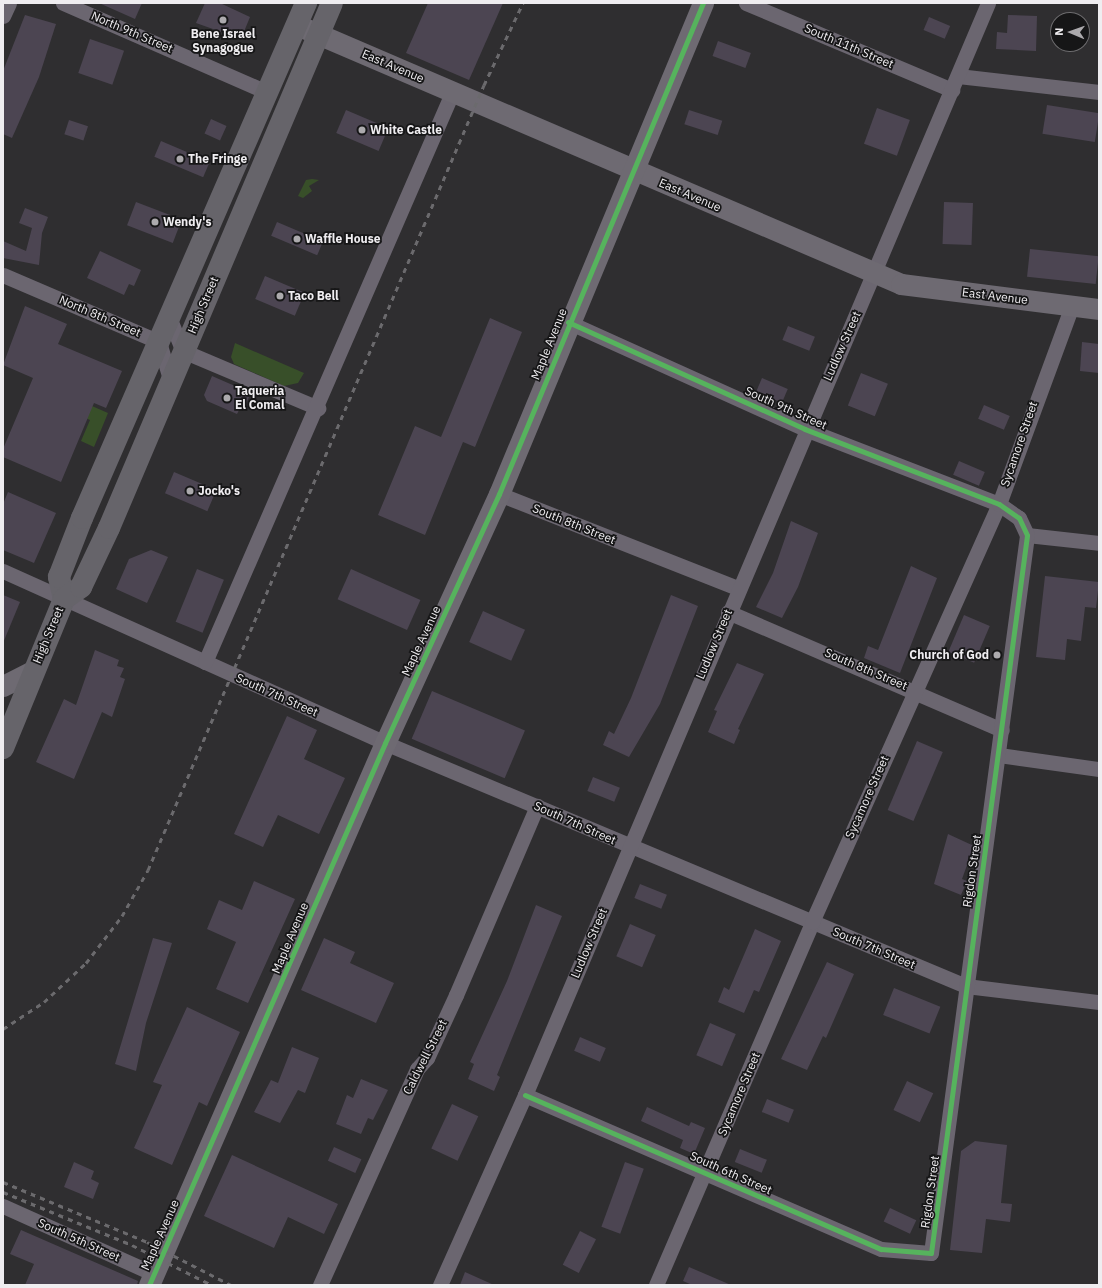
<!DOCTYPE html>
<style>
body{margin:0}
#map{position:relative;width:1102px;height:1288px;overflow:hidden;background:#2f2e30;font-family:"IBM Plex Sans",sans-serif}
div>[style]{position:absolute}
.green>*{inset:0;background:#384f29}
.building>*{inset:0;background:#4c4552;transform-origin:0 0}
.street>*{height:15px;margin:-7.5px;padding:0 7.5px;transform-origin:7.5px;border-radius:7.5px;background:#6b6670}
.secondary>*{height:21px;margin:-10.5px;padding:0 10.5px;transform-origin:10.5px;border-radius:10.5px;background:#6e6a72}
.highway>*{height:22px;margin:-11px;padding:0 11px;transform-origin:11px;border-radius:11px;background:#66646a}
.rail>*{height:3px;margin-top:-1.5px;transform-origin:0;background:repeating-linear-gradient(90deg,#6b6a6d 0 5px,transparent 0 10px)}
.cycleway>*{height:5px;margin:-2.5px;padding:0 2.5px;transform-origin:2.5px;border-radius:2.5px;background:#56b35d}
.dots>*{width:11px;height:11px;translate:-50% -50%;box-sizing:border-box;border:2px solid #161617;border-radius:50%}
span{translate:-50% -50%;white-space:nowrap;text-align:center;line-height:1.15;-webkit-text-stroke:3.5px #161617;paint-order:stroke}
.street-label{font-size:12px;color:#efedf0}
.poi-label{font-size:12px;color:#efedf0;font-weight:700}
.left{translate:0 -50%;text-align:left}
.right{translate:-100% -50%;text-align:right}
.frame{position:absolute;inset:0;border:4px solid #efedf0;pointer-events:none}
.north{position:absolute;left:1050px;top:12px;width:40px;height:40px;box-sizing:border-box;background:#161617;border:1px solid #6d6c6e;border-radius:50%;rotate:272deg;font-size:11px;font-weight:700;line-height:16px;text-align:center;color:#efedf0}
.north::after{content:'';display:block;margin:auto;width:14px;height:18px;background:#acaaad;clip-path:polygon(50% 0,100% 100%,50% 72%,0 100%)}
</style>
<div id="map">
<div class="green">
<i style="clip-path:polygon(312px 179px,319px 180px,309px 186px,312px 191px,303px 198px,298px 196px,306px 180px)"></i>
<i style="clip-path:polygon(235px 343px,304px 373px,298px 383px,284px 386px,234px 364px,231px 357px)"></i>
<i style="clip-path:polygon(53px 389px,108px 413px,94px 447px,81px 441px,90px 420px,48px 402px)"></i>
</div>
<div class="building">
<i style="clip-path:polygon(99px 3px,142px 3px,135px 19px)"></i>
<i style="clip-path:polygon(205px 3px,220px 3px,250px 17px,241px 39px,196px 23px)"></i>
<i style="clip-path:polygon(428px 3px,503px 3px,469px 80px,406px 53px)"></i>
<i style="clip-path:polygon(25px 15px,56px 24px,39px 77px,12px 138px,3px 134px,3px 71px)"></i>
<i style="clip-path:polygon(1008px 15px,1037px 16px,1036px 51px,996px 49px,997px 32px,1007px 33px)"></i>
<i style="left:929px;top:17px;width:23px;height:14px;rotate:23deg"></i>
<i style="left:90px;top:39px;width:36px;height:36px;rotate:19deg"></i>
<i style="left:718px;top:41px;width:35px;height:16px;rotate:20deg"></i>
<i style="left:1047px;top:105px;width:53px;height:29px;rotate:9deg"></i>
<i style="left:877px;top:108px;width:35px;height:38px;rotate:20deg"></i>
<i style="left:346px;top:110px;width:46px;height:25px;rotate:23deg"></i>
<i style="left:689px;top:110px;width:35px;height:15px;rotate:18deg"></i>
<i style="left:211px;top:119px;width:17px;height:16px;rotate:24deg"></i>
<i style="left:69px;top:120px;width:20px;height:15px;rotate:18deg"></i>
<i style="left:161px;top:141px;width:53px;height:17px;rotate:23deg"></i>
<i style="left:136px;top:202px;width:49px;height:25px;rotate:21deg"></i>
<i style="left:944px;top:202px;width:29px;height:42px;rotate:2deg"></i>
<i style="clip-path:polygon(25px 208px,48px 217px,42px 233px,39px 265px,3px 258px,3px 241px,26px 251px,32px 228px,19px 223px)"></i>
<i style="left:277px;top:222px;width:50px;height:15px;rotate:23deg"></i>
<i style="left:1030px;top:249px;width:69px;height:28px;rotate:6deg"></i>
<i style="clip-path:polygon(100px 251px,141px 270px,134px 286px,129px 284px,124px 295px,87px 278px)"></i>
<i style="left:265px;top:276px;width:43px;height:25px;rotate:23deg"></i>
<i style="clip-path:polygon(25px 306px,67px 324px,58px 344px,122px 371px,106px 408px,94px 403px,61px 482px,3px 457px,3px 449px,33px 378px,3px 365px)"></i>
<i style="clip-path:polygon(490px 318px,522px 332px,475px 447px,463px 442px,425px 535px,378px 515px,415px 426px,441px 437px)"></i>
<i style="left:788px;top:326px;width:29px;height:15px;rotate:22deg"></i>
<i style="clip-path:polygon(1082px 342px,1099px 344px,1099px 373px,1080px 371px)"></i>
<i style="left:861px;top:373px;width:29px;height:35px;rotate:22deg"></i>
<i style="clip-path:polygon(212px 376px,251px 393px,243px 410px,240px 408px,237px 414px,207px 401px,204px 395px)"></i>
<i style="left:762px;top:378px;width:28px;height:15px;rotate:23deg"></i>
<i style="left:984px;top:405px;width:28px;height:15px;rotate:23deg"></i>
<i style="left:959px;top:461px;width:28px;height:15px;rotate:23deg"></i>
<i style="left:174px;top:472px;width:46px;height:23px;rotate:23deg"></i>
<i style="clip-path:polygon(8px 492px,56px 513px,34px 563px,3px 550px,3px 504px)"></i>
<i style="clip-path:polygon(791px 521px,818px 533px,798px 587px,782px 618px,756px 607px,773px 573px)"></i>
<i style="clip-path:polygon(151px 550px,168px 557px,147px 603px,116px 589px,129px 559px)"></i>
<i style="clip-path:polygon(911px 566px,937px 578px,900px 673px,864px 658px,868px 646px,878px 650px)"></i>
<i style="left:197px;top:569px;width:29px;height:57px;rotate:22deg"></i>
<i style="left:351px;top:569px;width:76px;height:33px;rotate:24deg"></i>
<i style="clip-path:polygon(1045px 576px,1099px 582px,1096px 608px,1085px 607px,1081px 641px,1067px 639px,1065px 660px,1036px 657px)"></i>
<i style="clip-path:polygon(3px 595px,20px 602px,3px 643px)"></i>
<i style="clip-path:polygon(671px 595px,698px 606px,660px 704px,629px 757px,603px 745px,609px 731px,614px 734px,631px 698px)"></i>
<i style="left:483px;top:611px;width:46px;height:34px;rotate:24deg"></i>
<i style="left:964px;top:615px;width:28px;height:40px;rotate:23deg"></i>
<i style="clip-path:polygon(95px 650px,119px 660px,117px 666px,124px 668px,120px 677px,125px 679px,112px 717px,102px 712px,74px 779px,36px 762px,64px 699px,76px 705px)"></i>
<i style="clip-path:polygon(737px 663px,764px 674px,738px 729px,740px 730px,734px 744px,708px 732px,717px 711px,714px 710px)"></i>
<i style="left:432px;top:691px;width:101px;height:52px;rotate:23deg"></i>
<i style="clip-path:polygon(287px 716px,317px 730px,304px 759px,345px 778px,319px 834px,278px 815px,263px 847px,234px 834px)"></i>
<i style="left:917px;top:741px;width:28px;height:75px;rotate:23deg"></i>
<i style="left:593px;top:777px;width:29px;height:15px;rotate:22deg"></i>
<i style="clip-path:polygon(948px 834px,974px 846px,962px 879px,967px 881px,961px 895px,934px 884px)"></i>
<i style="clip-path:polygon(254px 881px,295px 899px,248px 1003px,216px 989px,236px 942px,207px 929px,219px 900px,242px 910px)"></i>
<i style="left:640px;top:884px;width:29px;height:15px;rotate:22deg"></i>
<i style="clip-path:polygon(536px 905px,562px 916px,497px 1075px,500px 1077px,494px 1091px,468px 1079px,474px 1064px,470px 1062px,507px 981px)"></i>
<i style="left:630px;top:924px;width:28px;height:35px;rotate:23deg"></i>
<i style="clip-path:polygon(755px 929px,781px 941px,759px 992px,754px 990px,744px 1013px,718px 1002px,724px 987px,729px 990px)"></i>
<i style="clip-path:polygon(153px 938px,172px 943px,146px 1023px,136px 1071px,115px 1064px)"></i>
<i style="clip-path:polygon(324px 938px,355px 952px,350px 963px,394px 983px,376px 1023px,301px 990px)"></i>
<i style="clip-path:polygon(827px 962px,854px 974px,826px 1038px,823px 1036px,807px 1070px,781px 1059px)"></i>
<i style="left:894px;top:988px;width:50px;height:29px;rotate:22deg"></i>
<i style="clip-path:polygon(187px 1007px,240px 1032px,207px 1106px,199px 1102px,172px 1165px,134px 1148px,162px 1085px,153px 1082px)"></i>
<i style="left:710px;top:1023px;width:28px;height:35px;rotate:23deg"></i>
<i style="left:580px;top:1037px;width:28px;height:15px;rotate:23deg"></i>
<i style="clip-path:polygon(292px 1047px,319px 1058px,305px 1093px,298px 1090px,280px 1123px,254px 1112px,271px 1080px,278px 1083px)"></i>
<i style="clip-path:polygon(361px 1079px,388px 1090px,373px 1120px,368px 1118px,361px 1134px,336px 1124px,347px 1095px,353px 1098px)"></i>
<i style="left:907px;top:1081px;width:29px;height:32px;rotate:25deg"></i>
<i style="left:767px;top:1099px;width:29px;height:14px;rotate:22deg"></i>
<i style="left:452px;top:1104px;width:29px;height:49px;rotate:25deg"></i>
<i style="clip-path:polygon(647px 1107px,689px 1126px,691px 1122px,705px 1128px,694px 1154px,680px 1148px,683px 1140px,641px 1121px)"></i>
<i style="clip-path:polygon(975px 1141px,1007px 1145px,1001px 1203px,1012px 1204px,1010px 1222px,986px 1219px,982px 1253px,950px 1250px,961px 1151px)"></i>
<i style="left:334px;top:1147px;width:30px;height:15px;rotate:24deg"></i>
<i style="left:740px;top:1149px;width:29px;height:14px;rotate:22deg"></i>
<i style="clip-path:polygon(232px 1155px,338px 1204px,324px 1234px,288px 1217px,274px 1248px,204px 1216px)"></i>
<i style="clip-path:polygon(74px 1162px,94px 1171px,91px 1179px,99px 1183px,93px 1199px,64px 1187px)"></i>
<i style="left:625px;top:1162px;width:20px;height:69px;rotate:20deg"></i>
<i style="left:890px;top:1208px;width:29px;height:15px;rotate:25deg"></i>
<i style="clip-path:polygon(21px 1230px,138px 1281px,137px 1285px,25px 1285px,34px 1264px,10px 1254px)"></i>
<i style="left:580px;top:1231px;width:18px;height:38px;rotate:27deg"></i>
<i style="clip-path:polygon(689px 1267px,731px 1285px,692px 1285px,683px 1281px)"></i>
<i style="clip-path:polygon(465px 1272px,494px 1285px,460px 1285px)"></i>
</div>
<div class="street">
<i style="left:63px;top:3px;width:223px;rotate:23.6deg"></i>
<i style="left:746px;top:3px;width:224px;rotate:22.9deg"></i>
<i style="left:3px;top:16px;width:14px;rotate:-65deg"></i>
<i style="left:958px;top:76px;width:142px;rotate:6.5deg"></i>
<i style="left:3px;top:275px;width:170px;rotate:23.2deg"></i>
<i style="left:159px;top:342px;width:42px;rotate:73.3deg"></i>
<i style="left:169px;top:317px;width:37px;rotate:68deg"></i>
<i style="left:183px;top:351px;width:147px;rotate:22.9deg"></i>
<i style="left:499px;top:494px;width:257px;rotate:21.5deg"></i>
<i style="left:1027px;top:535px;width:72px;rotate:6.3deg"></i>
<i style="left:3px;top:571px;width:419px;rotate:24.2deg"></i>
<i style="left:385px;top:743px;width:630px;rotate:22.7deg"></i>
<i style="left:966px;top:986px;width:134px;rotate:6.9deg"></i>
<i style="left:728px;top:612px;width:298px;rotate:23.3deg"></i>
<i style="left:205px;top:662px;width:620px;rotate:-66.53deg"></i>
<i style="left:999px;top:755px;width:101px;rotate:8deg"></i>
<i style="left:525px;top:1095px;width:388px;rotate:23.4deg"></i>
<i style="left:881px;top:1249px;width:50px;rotate:4.6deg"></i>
<i style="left:931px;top:1253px;width:724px;rotate:-82.38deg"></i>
<i style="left:1027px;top:535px;width:19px;rotate:-115deg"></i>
<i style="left:1019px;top:518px;width:24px;rotate:-145deg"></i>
<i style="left:999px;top:504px;width:208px;rotate:-158.9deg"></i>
<i style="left:805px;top:429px;width:260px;rotate:-155.7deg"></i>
<i style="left:3px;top:1206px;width:166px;rotate:24.2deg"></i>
<i style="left:320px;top:1285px;width:237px;rotate:-65.8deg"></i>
<i style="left:417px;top:1069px;width:15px;rotate:-48deg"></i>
<i style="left:427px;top:1058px;width:69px;rotate:-65.3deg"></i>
<i style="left:456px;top:995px;width:206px;rotate:-66.8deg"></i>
<i style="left:440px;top:1285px;width:208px;rotate:-65.9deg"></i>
<i style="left:525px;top:1095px;width:1186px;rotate:-67.02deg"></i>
<i style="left:656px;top:1285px;width:395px;rotate:-66.7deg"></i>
<i style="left:812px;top:922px;width:458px;rotate:-65.9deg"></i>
<i style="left:999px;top:504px;width:211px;rotate:-69.8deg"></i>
</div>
<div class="secondary">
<i style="left:297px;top:25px;width:657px;rotate:23.21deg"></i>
<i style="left:901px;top:284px;width:200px;rotate:7.2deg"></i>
<i style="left:3px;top:686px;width:34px;rotate:-27deg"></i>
<i style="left:149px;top:1285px;width:591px;rotate:-66.47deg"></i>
<i style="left:385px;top:743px;width:274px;rotate:-65.4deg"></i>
<i style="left:499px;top:494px;width:532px;rotate:-67.44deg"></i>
</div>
<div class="highway">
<i style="left:64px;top:599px;width:23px;rotate:-103deg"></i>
<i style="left:59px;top:577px;width:63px;rotate:-68.7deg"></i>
<i style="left:82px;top:518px;width:562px;rotate:-66.49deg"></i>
<i style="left:3px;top:748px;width:161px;rotate:-67.7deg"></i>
<i style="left:64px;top:599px;width:21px;rotate:-35deg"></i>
<i style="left:81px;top:587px;width:65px;rotate:-64.6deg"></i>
<i style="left:109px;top:528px;width:570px;rotate:-66.99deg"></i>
</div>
<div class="rail">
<i style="left:3px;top:1029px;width:49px;rotate:-33.4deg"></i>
<i style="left:44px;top:1002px;width:57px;rotate:-42.9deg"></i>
<i style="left:86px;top:963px;width:59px;rotate:-52.5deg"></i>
<i style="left:122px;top:916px;width:53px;rotate:-60.5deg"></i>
<i style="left:148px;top:870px;width:854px;rotate:-66.83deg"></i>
<i style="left:484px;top:85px;width:91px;rotate:-64.6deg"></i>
<i style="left:3px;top:1182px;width:156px;rotate:22.6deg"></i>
<i style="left:147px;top:1242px;width:94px;rotate:27.1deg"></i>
<i style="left:3px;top:1192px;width:139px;rotate:22.3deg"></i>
<i style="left:132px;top:1245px;width:89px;rotate:26.6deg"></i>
</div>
<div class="cycleway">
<i style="left:525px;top:1095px;width:388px;rotate:23.4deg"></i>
<i style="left:881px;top:1249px;width:50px;rotate:4.6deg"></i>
<i style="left:931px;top:1253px;width:724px;rotate:-82.38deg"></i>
<i style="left:1027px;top:535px;width:19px;rotate:-115deg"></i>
<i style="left:1019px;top:518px;width:24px;rotate:-145deg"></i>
<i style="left:999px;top:504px;width:208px;rotate:-158.9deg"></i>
<i style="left:805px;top:429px;width:260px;rotate:-155.7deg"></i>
<i style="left:149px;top:1285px;width:591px;rotate:-66.47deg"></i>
<i style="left:385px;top:743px;width:274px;rotate:-65.4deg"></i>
<i style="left:499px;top:494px;width:532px;rotate:-67.44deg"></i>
</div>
<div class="dots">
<i style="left:223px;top:20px;background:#acaaad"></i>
<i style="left:362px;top:130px;background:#acaaad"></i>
<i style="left:180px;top:159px;background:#acaaad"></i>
<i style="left:155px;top:222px;background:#acaaad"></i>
<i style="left:297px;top:239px;background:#acaaad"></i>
<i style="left:280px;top:296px;background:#acaaad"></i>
<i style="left:227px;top:398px;background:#acaaad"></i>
<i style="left:190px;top:491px;background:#acaaad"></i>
<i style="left:997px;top:655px;background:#acaaad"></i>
</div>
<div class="street-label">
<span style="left:132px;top:32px;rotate:23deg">North 9th Street</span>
<span style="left:849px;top:46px;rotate:23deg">South 11th Street</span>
<span style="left:393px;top:66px;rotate:23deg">East Avenue</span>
<span style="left:690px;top:195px;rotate:23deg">East Avenue</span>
<span style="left:995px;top:296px;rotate:7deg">East Avenue</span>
<span style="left:203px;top:305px;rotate:-67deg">High Street</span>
<span style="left:100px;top:316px;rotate:23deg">North 8th Street</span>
<span style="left:549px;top:344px;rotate:-68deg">Maple Avenue</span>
<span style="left:842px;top:346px;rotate:-66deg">Ludlow Street</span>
<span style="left:786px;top:408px;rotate:24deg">South 9th Street</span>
<span style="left:1019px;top:444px;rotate:-71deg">Sycamore Street</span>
<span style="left:574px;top:524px;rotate:22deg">South 8th Street</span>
<span style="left:48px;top:635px;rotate:-67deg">High Street</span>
<span style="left:421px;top:641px;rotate:-65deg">Maple Avenue</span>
<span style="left:714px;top:644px;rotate:-67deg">Ludlow Street</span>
<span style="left:866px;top:669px;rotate:23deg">South 8th Street</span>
<span style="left:277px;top:695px;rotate:24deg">South 7th Street</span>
<span style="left:867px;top:797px;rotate:-66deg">Sycamore Street</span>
<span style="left:575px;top:823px;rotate:24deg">South 7th Street</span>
<span style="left:972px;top:871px;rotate:-82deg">Rigdon Street</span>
<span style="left:290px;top:938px;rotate:-67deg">Maple Avenue</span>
<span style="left:589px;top:943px;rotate:-67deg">Ludlow Street</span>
<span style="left:874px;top:948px;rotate:23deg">South 7th Street</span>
<span style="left:425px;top:1057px;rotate:-63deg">Caldwell Street</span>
<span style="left:739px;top:1094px;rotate:-67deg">Sycamore Street</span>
<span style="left:731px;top:1173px;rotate:24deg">South 6th Street</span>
<span style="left:930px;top:1192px;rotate:-82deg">Rigdon Street</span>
<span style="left:160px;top:1235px;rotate:-66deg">Maple Avenue</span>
<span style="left:79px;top:1240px;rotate:24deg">South 5th Street</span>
</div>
<div class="poi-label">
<span style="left:223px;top:41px">Bene Israel<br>Synagogue</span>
<span class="left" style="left:370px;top:130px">White Castle</span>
<span class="left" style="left:188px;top:159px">The Fringe</span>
<span class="left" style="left:163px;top:222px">Wendy's</span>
<span class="left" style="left:305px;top:239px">Waffle House</span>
<span class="left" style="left:288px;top:296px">Taco Bell</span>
<span class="left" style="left:235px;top:398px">Taqueria<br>El Comal</span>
<span class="left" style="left:198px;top:491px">Jocko's</span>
<span class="right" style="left:989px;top:655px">Church of God</span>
</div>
<div class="frame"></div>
<div class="north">N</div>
</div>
